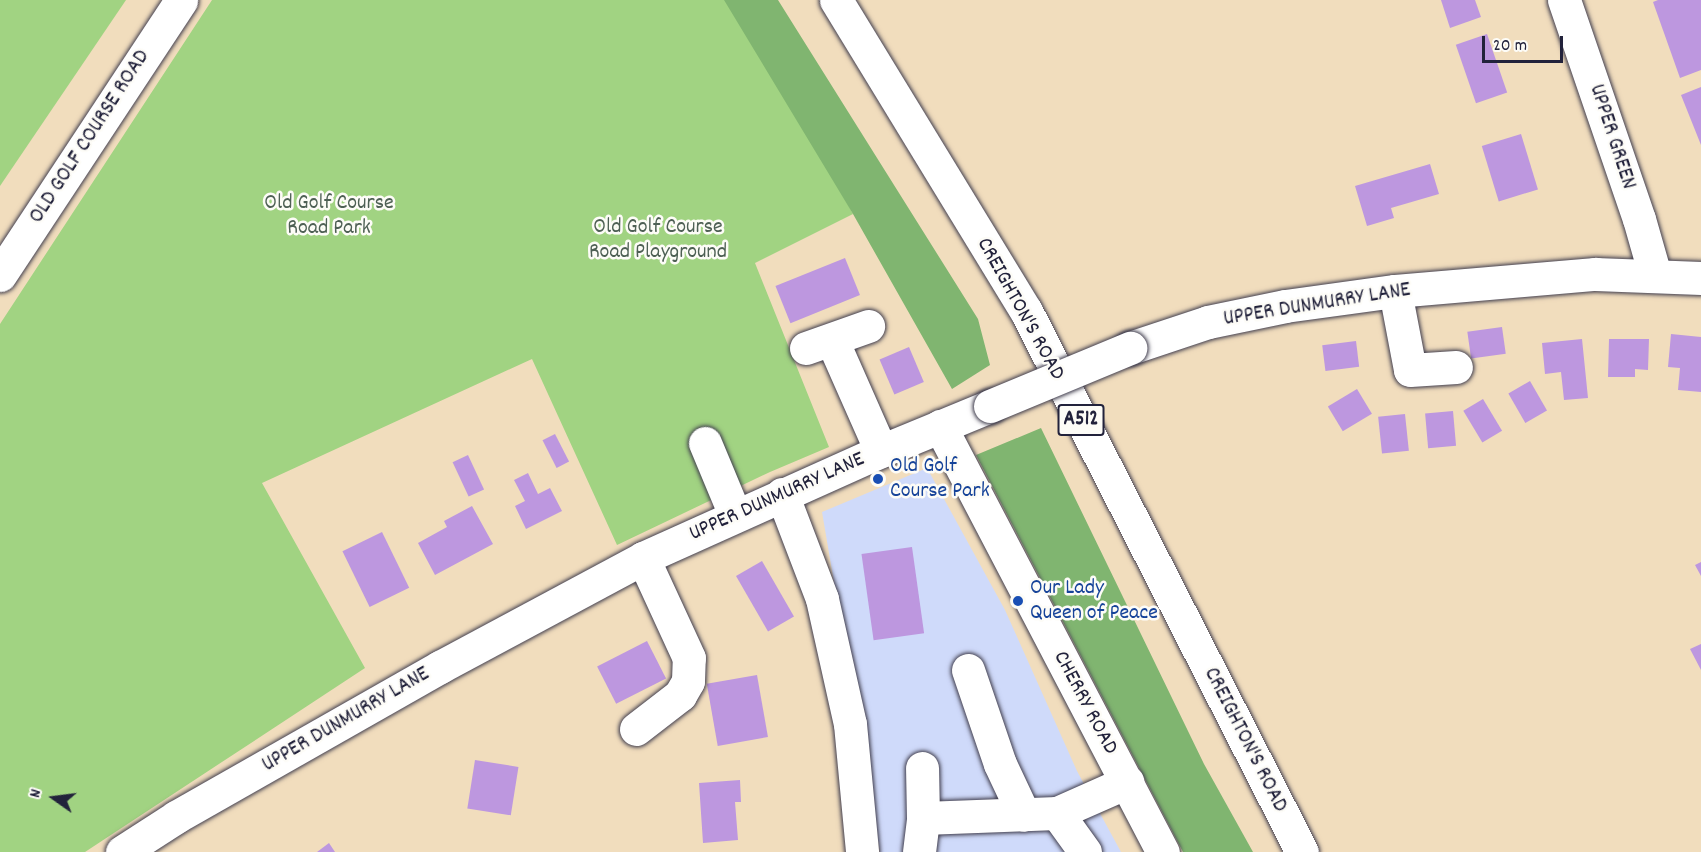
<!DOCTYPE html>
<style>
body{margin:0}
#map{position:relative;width:1701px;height:852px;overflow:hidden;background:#f1ddbd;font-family:Dekko,sans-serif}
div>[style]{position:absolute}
.built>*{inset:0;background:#cfdafa}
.green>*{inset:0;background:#a1d382}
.forest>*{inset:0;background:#80b570}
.building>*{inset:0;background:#bd97df;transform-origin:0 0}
.roads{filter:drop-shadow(0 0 2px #413e4e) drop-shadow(0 0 2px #413e4e)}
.minor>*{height:33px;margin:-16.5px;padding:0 16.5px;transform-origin:16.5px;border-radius:16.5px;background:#fff}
.highway>*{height:33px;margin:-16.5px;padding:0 16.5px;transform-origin:16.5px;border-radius:16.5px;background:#fff}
.bridges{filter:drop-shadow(0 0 2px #413e4e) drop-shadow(0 0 2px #413e4e)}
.minor-bridge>*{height:33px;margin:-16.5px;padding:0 16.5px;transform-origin:16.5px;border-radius:16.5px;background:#fff}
.dots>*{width:16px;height:16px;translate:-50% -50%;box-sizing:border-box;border:3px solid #fdfcf7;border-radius:50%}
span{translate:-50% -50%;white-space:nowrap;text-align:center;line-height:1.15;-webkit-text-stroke:5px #fdfcf7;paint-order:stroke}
.shield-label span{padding:2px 4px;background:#fdfcf7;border:2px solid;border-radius:4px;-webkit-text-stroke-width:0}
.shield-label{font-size:21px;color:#22223b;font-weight:700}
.street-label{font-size:22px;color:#22223b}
.park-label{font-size:22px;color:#4e6054}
.transit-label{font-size:22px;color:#164399}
.left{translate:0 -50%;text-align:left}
.north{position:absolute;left:24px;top:768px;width:60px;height:60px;-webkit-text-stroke:4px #fdfcf7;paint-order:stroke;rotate:284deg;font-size:16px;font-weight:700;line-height:24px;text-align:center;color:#22223b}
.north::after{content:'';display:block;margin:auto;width:21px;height:27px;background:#22223b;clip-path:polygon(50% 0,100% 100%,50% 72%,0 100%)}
.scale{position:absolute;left:1482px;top:36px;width:81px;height:27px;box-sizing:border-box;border:3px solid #22223b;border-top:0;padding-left:8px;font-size:18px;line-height:21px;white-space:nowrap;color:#22223b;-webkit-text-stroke:4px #fdfcf7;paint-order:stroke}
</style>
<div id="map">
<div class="built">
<i style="clip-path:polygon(927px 468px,1005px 610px,1077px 771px,1121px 852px,880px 852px,822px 512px)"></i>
</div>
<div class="green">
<i style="clip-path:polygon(0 0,126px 0,0 186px)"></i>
<i style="clip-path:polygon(212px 0,745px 0,853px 214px,755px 263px,829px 447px,770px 472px,617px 545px,532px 359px,262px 483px,365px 668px,85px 852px,0 852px,0 324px)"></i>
</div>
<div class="forest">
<i style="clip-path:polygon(724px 0,778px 0,978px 319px,990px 365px,952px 389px,853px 214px)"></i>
<i style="clip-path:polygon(1041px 428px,1204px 764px,1253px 852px,1183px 852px,976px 455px)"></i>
</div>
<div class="building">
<i style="clip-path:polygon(1441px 0,1475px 0,1481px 17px,1450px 28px)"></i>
<i style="clip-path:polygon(1658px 0,1701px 0,1701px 70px,1680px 78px,1653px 2px)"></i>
<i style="left:1487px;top:34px;width:62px;height:33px;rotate:71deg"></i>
<i style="clip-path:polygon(1701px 87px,1701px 145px,1681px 95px)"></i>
<i style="left:1521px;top:134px;width:58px;height:41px;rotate:73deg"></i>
<i style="clip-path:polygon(1430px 164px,1439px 194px,1391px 208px,1394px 218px,1367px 226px,1355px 186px)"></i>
<i style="left:845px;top:258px;width:40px;height:75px;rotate:68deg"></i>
<i style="left:1502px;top:327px;width:27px;height:35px;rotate:82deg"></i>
<i style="clip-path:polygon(1671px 334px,1701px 337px,1701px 392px,1678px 390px,1680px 368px,1668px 367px)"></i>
<i style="clip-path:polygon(1582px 339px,1588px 398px,1564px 400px,1561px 372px,1545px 374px,1542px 343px)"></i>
<i style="clip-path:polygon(1609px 339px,1649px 339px,1648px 370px,1635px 369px,1635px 377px,1608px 377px)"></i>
<i style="left:1356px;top:341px;width:26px;height:34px;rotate:83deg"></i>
<i style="left:909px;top:347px;width:38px;height:32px;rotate:67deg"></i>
<i style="left:1530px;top:381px;width:34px;height:25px;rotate:60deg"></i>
<i style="left:1357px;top:389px;width:29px;height:34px;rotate:59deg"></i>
<i style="left:1483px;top:399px;width:37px;height:23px;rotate:59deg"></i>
<i style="left:1453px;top:411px;width:35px;height:28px;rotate:85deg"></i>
<i style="left:1405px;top:414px;width:37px;height:27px;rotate:84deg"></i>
<i style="left:555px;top:434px;width:31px;height:14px;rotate:63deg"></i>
<i style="left:468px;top:455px;width:38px;height:17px;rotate:65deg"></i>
<i style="clip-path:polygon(528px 473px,538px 494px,550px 488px,562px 511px,526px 529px,515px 506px,525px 501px,514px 480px)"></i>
<i style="clip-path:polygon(472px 506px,493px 544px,435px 575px,418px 543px,447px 527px,444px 521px)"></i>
<i style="left:382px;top:532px;width:62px;height:44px;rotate:64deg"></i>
<i style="left:912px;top:547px;width:87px;height:51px;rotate:82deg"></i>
<i style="left:762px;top:561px;width:64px;height:30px;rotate:60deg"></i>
<i style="clip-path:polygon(1701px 562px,1701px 576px,1695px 565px)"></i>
<i style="left:647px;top:641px;width:42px;height:56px;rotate:63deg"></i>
<i style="clip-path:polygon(1701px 644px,1701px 670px,1690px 649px)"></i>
<i style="left:757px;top:675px;width:63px;height:51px;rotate:80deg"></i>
<i style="left:475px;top:760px;width:44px;height:49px;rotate:9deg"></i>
<i style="clip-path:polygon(740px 780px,741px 802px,735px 802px,738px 840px,703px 843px,699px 783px)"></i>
<i style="clip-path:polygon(329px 843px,335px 852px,317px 852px)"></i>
</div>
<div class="roads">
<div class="minor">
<i style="left:1564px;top:0;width:231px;rotate:71.1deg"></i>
<i style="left:1639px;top:219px;width:58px;rotate:74.1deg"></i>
<i style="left:0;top:275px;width:329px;rotate:-56.6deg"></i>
<i style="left:1395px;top:291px;width:80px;rotate:79.2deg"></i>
<i style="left:1410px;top:370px;width:46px;rotate:-3.7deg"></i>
<i style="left:832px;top:340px;width:121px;rotate:66.2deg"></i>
<i style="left:806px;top:348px;width:66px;rotate:-19.5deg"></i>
<i style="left:1130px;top:348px;width:82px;rotate:-18.4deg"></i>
<i style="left:1208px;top:322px;width:79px;rotate:-11.7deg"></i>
<i style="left:1285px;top:306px;width:111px;rotate:-7.8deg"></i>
<i style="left:1395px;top:291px;width:201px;rotate:-4.9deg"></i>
<i style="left:1595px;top:274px;width:106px;rotate:2.2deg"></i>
<i style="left:940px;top:426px;width:481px;rotate:62.4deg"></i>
<i style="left:705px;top:443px;width:78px;rotate:67.4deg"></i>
<i style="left:782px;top:494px;width:112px;rotate:69.1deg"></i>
<i style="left:822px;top:599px;width:128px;rotate:77.4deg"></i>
<i style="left:850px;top:724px;width:129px;rotate:84.6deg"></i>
<i style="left:968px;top:670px;width:99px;rotate:71.2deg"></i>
<i style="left:1000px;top:764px;width:56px;rotate:64.8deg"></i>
<i style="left:636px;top:729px;width:56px;rotate:-37.7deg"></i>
<i style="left:680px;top:695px;width:16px;rotate:-60deg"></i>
<i style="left:688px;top:681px;width:23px;rotate:-88deg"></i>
<i style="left:689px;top:658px;width:110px;rotate:-114.7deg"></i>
<i style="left:1057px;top:813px;width:48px;rotate:54.3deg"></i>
<i style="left:923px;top:818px;width:134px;rotate:-2.1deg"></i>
<i style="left:1057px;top:813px;width:77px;rotate:-23.9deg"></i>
<i style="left:122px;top:852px;width:64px;rotate:-32.9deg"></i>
<i style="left:176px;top:817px;width:304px;rotate:-29.6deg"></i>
<i style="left:440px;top:667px;width:230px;rotate:-28.2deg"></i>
<i style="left:643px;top:558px;width:261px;rotate:-24.2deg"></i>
<i style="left:881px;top:451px;width:118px;rotate:-22.4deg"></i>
<i style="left:919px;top:852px;width:34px;rotate:-83deg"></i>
<i style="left:923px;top:818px;width:50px;rotate:-91.1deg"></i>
</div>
<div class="highway">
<i style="left:836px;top:0;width:364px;rotate:58.6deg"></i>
<i style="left:1026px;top:311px;width:607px;rotate:62.97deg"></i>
</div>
</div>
<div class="bridges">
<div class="minor-bridge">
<i style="left:990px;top:406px;width:152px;rotate:-22.5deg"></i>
</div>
</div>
<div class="dots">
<i style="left:878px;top:479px;background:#1a4fb4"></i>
<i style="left:1018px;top:601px;background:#1a4fb4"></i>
</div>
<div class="shield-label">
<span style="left:1081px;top:420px">A512</span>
</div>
<div class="street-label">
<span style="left:90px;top:137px;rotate:-57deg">OLD GOLF COURSE ROAD</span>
<span style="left:1612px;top:137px;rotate:72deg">UPPER GREEN</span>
<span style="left:1317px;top:305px;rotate:-9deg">UPPER DUNMURRY LANE</span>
<span style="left:1020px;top:309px;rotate:61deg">CREIGHTON'S ROAD</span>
<span style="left:777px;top:497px;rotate:-24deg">UPPER DUNMURRY LANE</span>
<span style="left:1085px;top:703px;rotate:62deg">CHERRY ROAD</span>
<span style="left:346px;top:720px;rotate:-30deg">UPPER DUNMURRY LANE</span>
<span style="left:1245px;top:740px;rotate:63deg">CREIGHTON'S ROAD</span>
</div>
<div class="park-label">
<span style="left:329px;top:216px">Old Golf Course<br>Road Park</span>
<span style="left:658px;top:240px">Old Golf Course<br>Road Playground</span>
</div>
<div class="transit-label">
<span class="left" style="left:890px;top:479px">Old Golf<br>Course Park</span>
<span class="left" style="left:1030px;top:601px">Our Lady<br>Queen of Peace</span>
</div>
<div class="north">N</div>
<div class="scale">20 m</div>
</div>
